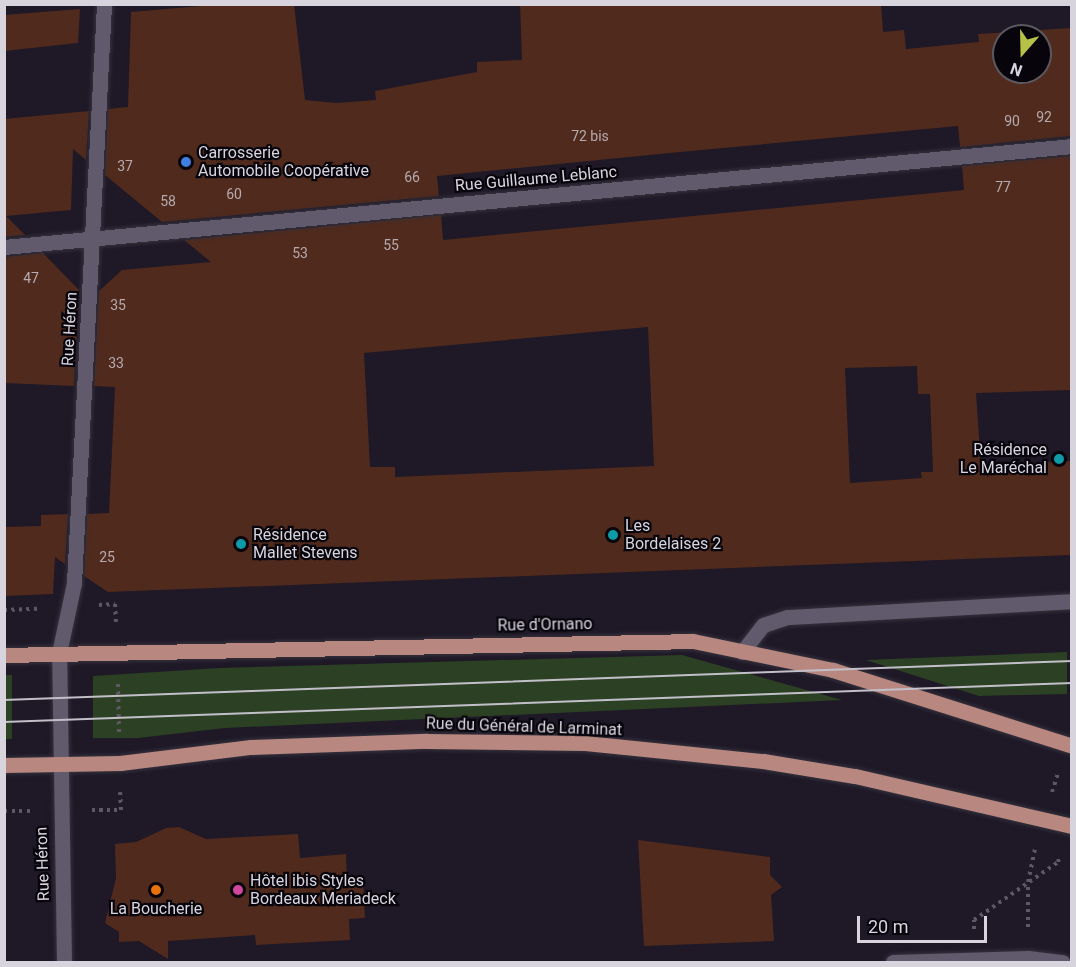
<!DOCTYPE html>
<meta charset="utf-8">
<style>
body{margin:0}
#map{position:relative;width:1076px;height:967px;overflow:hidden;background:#1e1827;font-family:Roboto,sans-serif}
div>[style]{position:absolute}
.green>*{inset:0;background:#2c4023;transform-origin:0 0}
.building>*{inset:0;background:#502a1d}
.path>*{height:4px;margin-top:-2px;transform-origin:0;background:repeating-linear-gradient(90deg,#5e5866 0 3px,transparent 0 7.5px)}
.roads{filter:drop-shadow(0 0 2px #36323d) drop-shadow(0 0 2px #36323d)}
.minor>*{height:15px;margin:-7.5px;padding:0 7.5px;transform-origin:7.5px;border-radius:7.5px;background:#605a6c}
.major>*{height:15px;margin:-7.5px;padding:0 7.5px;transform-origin:7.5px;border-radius:7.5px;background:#b88880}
.tram>*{height:1.5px;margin:-0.75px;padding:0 0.75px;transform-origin:0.75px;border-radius:0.75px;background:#c3bfc9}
.dots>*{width:16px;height:16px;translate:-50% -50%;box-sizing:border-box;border:3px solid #07050b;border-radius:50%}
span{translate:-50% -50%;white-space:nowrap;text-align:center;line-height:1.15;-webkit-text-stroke:4.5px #07050b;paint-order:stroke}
.number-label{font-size:14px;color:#b6aaae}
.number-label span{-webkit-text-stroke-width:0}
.poi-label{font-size:16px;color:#d8d4de}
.left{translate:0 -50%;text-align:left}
.right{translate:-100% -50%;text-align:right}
.street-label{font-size:16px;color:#d8d4de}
.frame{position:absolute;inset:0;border:6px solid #d8d4de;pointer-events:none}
.north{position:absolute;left:992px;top:24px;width:60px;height:60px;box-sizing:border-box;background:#07050b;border:2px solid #5b585f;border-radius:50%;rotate:200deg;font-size:16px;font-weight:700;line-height:24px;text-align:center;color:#d8d4de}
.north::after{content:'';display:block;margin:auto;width:21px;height:27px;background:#b6c148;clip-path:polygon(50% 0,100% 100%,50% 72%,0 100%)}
.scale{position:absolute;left:857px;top:916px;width:130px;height:27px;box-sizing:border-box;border:3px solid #d8d4de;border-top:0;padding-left:8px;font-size:18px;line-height:21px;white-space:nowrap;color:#d8d4de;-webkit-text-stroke:4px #07050b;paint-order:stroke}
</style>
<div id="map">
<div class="green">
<i style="clip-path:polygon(1067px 652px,1067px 694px,979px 696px,866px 660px)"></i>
<i style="clip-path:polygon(682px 655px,842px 700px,225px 728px,138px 738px,93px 738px,93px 676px,220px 668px)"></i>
<i style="left:12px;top:675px;width:64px;height:7px;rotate:90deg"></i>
</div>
<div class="building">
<i style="clip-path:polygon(evenodd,224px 4px,294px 4px,305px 100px,336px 103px,376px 100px,375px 91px,477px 72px,477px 62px,522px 60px,520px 4px,881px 4px,883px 32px,904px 30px,906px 49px,979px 42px,978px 34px,1071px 28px,1071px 136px,960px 147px,958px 126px,680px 152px,437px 176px,439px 196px,162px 222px,105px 175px,108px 109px,128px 107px,131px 12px,224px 4px,1004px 36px,1040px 36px,1040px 72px,1004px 72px,1004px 36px)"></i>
<i style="clip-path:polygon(80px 9px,78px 43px,4px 51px,4px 15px)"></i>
<i style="clip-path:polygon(89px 111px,86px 160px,73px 149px,71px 210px,6px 216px,25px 235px,4px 237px,4px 119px)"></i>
<i style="clip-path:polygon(evenodd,1071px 156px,1071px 390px,976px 393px,981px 466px,1071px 461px,1071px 555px,108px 592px,84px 576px,87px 514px,109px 513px,115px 387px,94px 386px,99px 291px,122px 270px,211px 262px,184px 240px,441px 215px,443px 240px,964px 190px,962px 166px,1071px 156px,648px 327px,654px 466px,395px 477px,395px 467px,370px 467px,364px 353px,648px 327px,1071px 156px,917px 366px,918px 394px,930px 394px,933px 472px,921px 472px,922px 478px,850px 483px,845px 368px,917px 366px)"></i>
<i style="clip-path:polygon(43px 253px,79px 290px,74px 386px,4px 383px,4px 257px)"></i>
<i style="clip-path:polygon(68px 514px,65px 564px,55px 557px,53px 594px,4px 596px,4px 527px,41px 526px,41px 515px)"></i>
<i style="clip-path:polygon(179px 827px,206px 839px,298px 834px,300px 858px,346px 854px,347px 882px,363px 881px,365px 918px,349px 919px,350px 940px,256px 945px,255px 935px,168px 941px,168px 959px,139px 941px,119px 942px,119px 932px,105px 923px,116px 878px,115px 844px,136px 842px,166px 828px)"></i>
<i style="clip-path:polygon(638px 840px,770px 857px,770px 875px,782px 887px,771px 895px,774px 941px,644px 946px)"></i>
</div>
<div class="path">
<i style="left:99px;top:605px;width:16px;rotate:-4deg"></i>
<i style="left:115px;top:604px;width:18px;rotate:87deg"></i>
<i style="left:4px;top:610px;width:33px;rotate:-2deg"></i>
<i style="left:118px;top:684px;width:49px;rotate:88.8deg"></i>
<i style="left:1052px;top:792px;width:20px;rotate:-72deg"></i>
<i style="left:92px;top:810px;width:29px"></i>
<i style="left:121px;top:810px;width:18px;rotate:-93deg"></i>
<i style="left:4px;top:811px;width:27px"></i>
<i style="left:1028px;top:927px;width:45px;rotate:-90deg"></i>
<i style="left:1028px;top:882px;width:35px;rotate:-78deg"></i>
<i style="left:974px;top:929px;width:9px;rotate:-90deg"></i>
<i style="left:974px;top:920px;width:102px;rotate:-34.6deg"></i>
<i style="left:1058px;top:862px;width:7px;rotate:-74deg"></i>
</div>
<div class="roads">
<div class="minor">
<i style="left:4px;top:247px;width:1073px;rotate:-5.4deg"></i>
<i style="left:742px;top:652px;width:34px;rotate:-52deg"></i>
<i style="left:763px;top:625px;width:26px;rotate:-18deg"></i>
<i style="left:788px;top:617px;width:284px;rotate:-3.2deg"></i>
<i style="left:64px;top:962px;width:309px;rotate:-90.9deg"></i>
<i style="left:59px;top:653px;width:72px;rotate:-77.9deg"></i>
<i style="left:74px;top:583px;width:580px;rotate:-87.03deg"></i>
<i style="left:893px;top:962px;width:135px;rotate:-1.7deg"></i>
<i style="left:1028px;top:958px;width:35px;rotate:7deg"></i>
</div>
<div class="major">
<i style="left:4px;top:655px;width:689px;rotate:-1.16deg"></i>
<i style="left:693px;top:641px;width:143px;rotate:11.7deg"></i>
<i style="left:833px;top:670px;width:251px;rotate:17.6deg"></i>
<i style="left:4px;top:765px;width:116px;rotate:-1deg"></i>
<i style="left:120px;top:763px;width:132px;rotate:-7deg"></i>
<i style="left:251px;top:747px;width:176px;rotate:-2deg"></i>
<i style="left:427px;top:741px;width:158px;rotate:0.7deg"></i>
<i style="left:585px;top:743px;width:179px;rotate:5.8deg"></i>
<i style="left:763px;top:761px;width:93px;rotate:9.3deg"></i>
<i style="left:855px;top:776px;width:223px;rotate:13deg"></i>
</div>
</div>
<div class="tram">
<i style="left:4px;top:700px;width:1069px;rotate:-2.09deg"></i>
<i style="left:4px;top:722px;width:1069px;rotate:-2.09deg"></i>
</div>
<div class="dots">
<i style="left:186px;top:162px;background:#3f7fe0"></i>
<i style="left:1059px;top:459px;background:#0f9aa8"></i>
<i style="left:613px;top:535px;background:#0f9aa8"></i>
<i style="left:241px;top:544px;background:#0f9aa8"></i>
<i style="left:156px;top:890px;background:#e8710a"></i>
<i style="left:238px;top:890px;background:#d1479c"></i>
</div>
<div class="number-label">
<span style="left:1044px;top:117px">92</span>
<span style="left:1012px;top:121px">90</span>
<span style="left:590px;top:136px">72 bis</span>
<span style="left:125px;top:166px">37</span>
<span style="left:412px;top:177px">66</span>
<span style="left:1003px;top:187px">77</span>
<span style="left:234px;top:194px">60</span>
<span style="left:168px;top:201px">58</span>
<span style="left:391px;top:245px">55</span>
<span style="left:300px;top:253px">53</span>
<span style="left:31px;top:278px">47</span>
<span style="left:118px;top:305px">35</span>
<span style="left:116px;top:363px">33</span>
<span style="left:107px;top:557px">25</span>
</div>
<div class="poi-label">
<span class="left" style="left:198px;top:162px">Carrosserie<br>Automobile Coopérative</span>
<span class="right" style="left:1047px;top:459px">Résidence<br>Le Maréchal</span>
<span class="left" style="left:625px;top:535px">Les<br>Bordelaises 2</span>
<span class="left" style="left:253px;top:544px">Résidence<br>Mallet Stevens</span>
<span class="left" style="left:250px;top:890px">Hôtel ibis Styles<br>Bordeaux Meriadeck</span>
<span style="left:156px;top:909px">La Boucherie</span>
</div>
<div class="street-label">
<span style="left:536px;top:179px;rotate:-5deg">Rue Guillaume Leblanc</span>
<span style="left:70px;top:329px;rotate:-87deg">Rue Héron</span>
<span style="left:545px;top:625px;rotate:-1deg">Rue d'Ornano</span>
<span style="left:524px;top:727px;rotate:2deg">Rue du Général de Larminat</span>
<span style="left:43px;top:864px;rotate:-92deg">Rue Héron</span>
</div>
<div class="frame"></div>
<div class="north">N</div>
<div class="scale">20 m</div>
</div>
